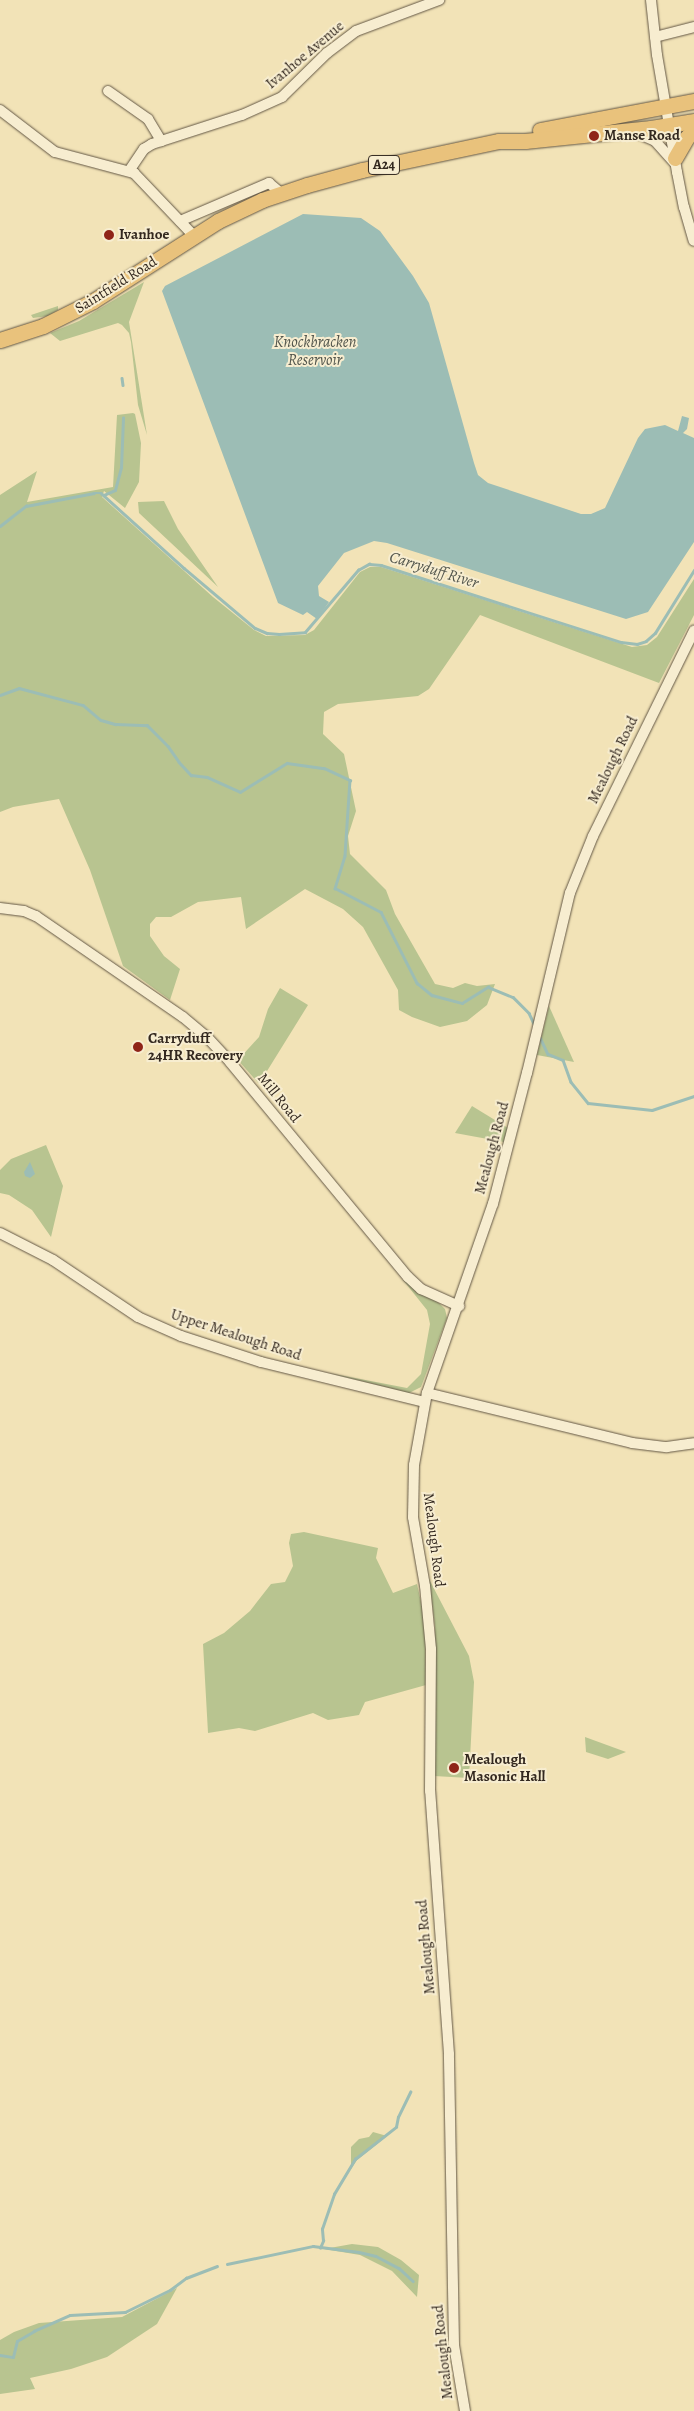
<!DOCTYPE html>
<style>
body{margin:0}
#map{position:relative;width:694px;height:2411px;overflow:hidden;background:#f2e3b7;font-family:Alegreya,serif}
div>[style]{position:absolute}
.green>*{inset:0;background:#b8c490}
.water>*{inset:0;background:#9cbdb5}
.stream>*{height:2.5px;margin:-1.25px;padding:0 1.25px;transform-origin:1.25px;border-radius:1.25px;background:#9cbdb5}
.roads{filter:drop-shadow(0 0 1px #635745) drop-shadow(0 0 1px #635745)}
.minor>*{height:10px;margin:-5px;padding:0 5px;transform-origin:5px;border-radius:5px;background:#f7edd0}
.highway>*{height:15px;margin:-7.5px;padding:0 7.5px;transform-origin:7.5px;border-radius:7.5px;background:#e9c27c}
.dots>*{width:14px;height:14px;translate:-50% -50%;box-sizing:border-box;border:2px solid #f7edd0;border-radius:50%}
span{translate:-50% -50%;white-space:nowrap;text-align:center;line-height:1.15;-webkit-text-stroke:4px #f7edd0;paint-order:stroke}
.shield-label span{padding:1px 4px;background:#f7edd0;border:1px solid;border-radius:4px;-webkit-text-stroke-width:0}
.shield-label{font-size:14px;color:#33281f;font-weight:700}
.street-label{font-size:15px;color:#33281f}
.poi-label{font-size:15px;color:#33281f;font-weight:700}
.left{translate:0 -50%;text-align:left}
.water-label{font-size:16px;color:#52554c;font-style:italic}
</style>
<div id="map">
<div class="green">
<i style="clip-path:polygon(144px 282px,129px 322px,147px 435px,138px 405px,131px 342px,129px 333px,122px 325px,118px 323px,60px 341px,50px 333px,79px 321px)"></i>
<i style="clip-path:polygon(58px 306px,58px 310px,48px 316px,33px 318px,31px 315px)"></i>
<i style="clip-path:polygon(133px 413px,135px 414px,141px 443px,139px 482px,125px 508px,104px 491px,102px 497px,213px 597px,254px 630px,266px 636px,305px 635px,314px 630px,360px 572px,370px 567px,381px 567px,632px 647px,647px 645px,657px 637px,694px 579px,694px 615px,659px 683px,480px 615px,429px 689px,418px 696px,338px 704px,324px 712px,323px 734px,344px 754px,356px 811px,348px 836px,350px 854px,386px 890px,395px 914px,435px 984px,453px 988px,465px 983px,477px 986px,495px 984px,487px 1005px,467px 1021px,440px 1027px,412px 1017px,399px 1010px,398px 990px,363px 927px,343px 909px,305px 889px,246px 929px,241px 897px,198px 902px,171px 917px,156px 917px,150px 924px,150px 936px,164px 956px,180px 969px,170px 1000px,123px 966px,90px 870px,59px 799px,13px 807px,0 812px,0 495px,37px 471px,27px 502px,113px 487px,117px 415px)"></i>
<i style="clip-path:polygon(164px 501px,178px 529px,218px 587px,139px 513px,138px 502px)"></i>
<i style="clip-path:polygon(280px 988px,308px 1005px,259px 1084px,238px 1060px,259px 1037px,268px 1009px)"></i>
<i style="clip-path:polygon(549px 1006px,574px 1062px,537px 1055px)"></i>
<i style="clip-path:polygon(472px 1106px,508px 1128px,504px 1142px,455px 1133px)"></i>
<i style="clip-path:polygon(46px 1145px,63px 1186px,51px 1237px,32px 1210px,9px 1195px,0 1193px,0 1170px,11px 1159px)"></i>
<i style="clip-path:polygon(403px 1280px,439px 1303px,445px 1309px,447px 1318px,421px 1387px,409px 1393px,329px 1373px,407px 1388px,421px 1374px,430px 1324px,427px 1310px)"></i>
<i style="clip-path:polygon(304px 1532px,378px 1548px,376px 1558px,393px 1593px,417px 1584px,425px 1620px,426px 1685px,365px 1702px,359px 1715px,328px 1720px,313px 1713px,255px 1731px,239px 1728px,208px 1733px,203px 1644px,224px 1633px,250px 1611px,271px 1584px,285px 1582px,293px 1566px,289px 1543px,291px 1534px)"></i>
<i style="clip-path:polygon(429px 1579px,469px 1656px,474px 1682px,469px 1778px,434px 1776px,435px 1627px)"></i>
<i style="clip-path:polygon(585px 1737px,626px 1752px,608px 1759px,586px 1752px)"></i>
<i style="clip-path:polygon(373px 2132px,387px 2136px,357px 2160px,351px 2169px,351px 2147px,359px 2139px,369px 2137px)"></i>
<i style="clip-path:polygon(352px 2244px,378px 2247px,401px 2260px,419px 2275px,417px 2297px,392px 2271px,360px 2255px,324px 2249px)"></i>
<i style="clip-path:polygon(177px 2288px,157px 2324px,107px 2357px,71px 2369px,30px 2378px,35px 2389px,0 2394px,0 2340px,14px 2332px,39px 2323px,122px 2317px)"></i>
</div>
<div class="water">
<i style="clip-path:polygon(303px 214px,361px 218px,380px 231px,413px 276px,429px 303px,474px 463px,478px 475px,488px 483px,581px 514px,591px 514px,605px 508px,638px 438px,645px 429px,665px 425px,678px 431px,682px 416px,689px 418px,687px 429px,683px 433px,694px 438px,694px 542px,648px 612px,626px 619px,387px 543px,374px 541px,344px 553px,318px 586px,319px 596px,329px 602px,317px 619px,307px 612px,303px 615px,278px 603px,162px 291px,165px 286px)"></i>
<i style="clip-path:polygon(30px 1162px,35px 1174px,30px 1178px,25px 1176px,24px 1172px)"></i>
</div>
<div class="stream">
<i style="left:122px;top:378px;width:7px;rotate:82deg"></i>
<i style="left:104px;top:495px;width:12px;rotate:-24deg"></i>
<i style="left:115px;top:490px;width:23px;rotate:-75deg"></i>
<i style="left:121px;top:468px;width:50px;rotate:-87.7deg"></i>
<i style="left:0;top:526px;width:33px;rotate:-38deg"></i>
<i style="left:26px;top:506px;width:69px;rotate:-10.8deg"></i>
<i style="left:94px;top:493px;width:7px"></i>
<i style="left:101px;top:493px;width:112px;rotate:42.1deg"></i>
<i style="left:184px;top:568px;width:93px;rotate:40.2deg"></i>
<i style="left:255px;top:628px;width:13px;rotate:23deg"></i>
<i style="left:267px;top:633px;width:12px;rotate:5deg"></i>
<i style="left:279px;top:634px;width:26px;rotate:-4deg"></i>
<i style="left:305px;top:632px;width:82px;rotate:-49.5deg"></i>
<i style="left:358px;top:570px;width:13px;rotate:-29deg"></i>
<i style="left:369px;top:564px;width:12px;rotate:5deg"></i>
<i style="left:381px;top:565px;width:252px;rotate:17.8deg"></i>
<i style="left:621px;top:642px;width:16px;rotate:7deg"></i>
<i style="left:637px;top:644px;width:9px;rotate:-18deg"></i>
<i style="left:646px;top:641px;width:12px;rotate:-42deg"></i>
<i style="left:655px;top:633px;width:74px;rotate:-58.2deg"></i>
<i style="left:0;top:695px;width:20px;rotate:-20deg"></i>
<i style="left:19px;top:688px;width:66px;rotate:14.9deg"></i>
<i style="left:83px;top:705px;width:23px;rotate:40deg"></i>
<i style="left:101px;top:720px;width:15px;rotate:16deg"></i>
<i style="left:115px;top:724px;width:32px;rotate:2deg"></i>
<i style="left:147px;top:725px;width:30px;rotate:45deg"></i>
<i style="left:168px;top:746px;width:19px;rotate:55deg"></i>
<i style="left:179px;top:762px;width:18px;rotate:47deg"></i>
<i style="left:191px;top:775px;width:16px;rotate:7deg"></i>
<i style="left:207px;top:777px;width:36px;rotate:24deg"></i>
<i style="left:240px;top:792px;width:55px;rotate:-31.7deg"></i>
<i style="left:287px;top:763px;width:37px;rotate:8deg"></i>
<i style="left:324px;top:768px;width:29px;rotate:25deg"></i>
<i style="left:350px;top:780px;width:76px;rotate:93.8deg"></i>
<i style="left:345px;top:856px;width:34px;rotate:107deg"></i>
<i style="left:335px;top:888px;width:52px;rotate:27.6deg"></i>
<i style="left:381px;top:912px;width:80px;rotate:63.1deg"></i>
<i style="left:417px;top:983px;width:19px;rotate:39deg"></i>
<i style="left:432px;top:995px;width:31px;rotate:15deg"></i>
<i style="left:462px;top:1003px;width:31px;rotate:-32deg"></i>
<i style="left:488px;top:987px;width:27px;rotate:22deg"></i>
<i style="left:513px;top:997px;width:23px;rotate:45deg"></i>
<i style="left:529px;top:1013px;width:14px;rotate:65deg"></i>
<i style="left:539px;top:1035px;width:21px;rotate:65deg"></i>
<i style="left:548px;top:1054px;width:16px;rotate:22deg"></i>
<i style="left:563px;top:1060px;width:23px;rotate:70deg"></i>
<i style="left:571px;top:1082px;width:27px;rotate:51deg"></i>
<i style="left:588px;top:1103px;width:64px;rotate:6.2deg"></i>
<i style="left:652px;top:1110px;width:44px;rotate:-18.4deg"></i>
<i style="left:320px;top:2248px;width:8px;rotate:-67deg"></i>
<i style="left:323px;top:2241px;width:12px;rotate:-95deg"></i>
<i style="left:322px;top:2229px;width:37px;rotate:-71deg"></i>
<i style="left:334px;top:2194px;width:41px;rotate:-59deg"></i>
<i style="left:355px;top:2159px;width:52px;rotate:-38deg"></i>
<i style="left:396px;top:2127px;width:10px;rotate:-79deg"></i>
<i style="left:398px;top:2117px;width:28px;rotate:-64deg"></i>
<i style="left:227px;top:2264px;width:88px;rotate:-11.8deg"></i>
<i style="left:313px;top:2246px;width:46px;rotate:7.4deg"></i>
<i style="left:359px;top:2252px;width:17px;rotate:13deg"></i>
<i style="left:376px;top:2256px;width:26px;rotate:28deg"></i>
<i style="left:399px;top:2268px;width:19px;rotate:43deg"></i>
<i style="left:0;top:2355px;width:13px;rotate:9deg"></i>
<i style="left:13px;top:2357px;width:16px;rotate:-76deg"></i>
<i style="left:17px;top:2341px;width:20px;rotate:-30deg"></i>
<i style="left:34px;top:2331px;width:39px;rotate:-24deg"></i>
<i style="left:70px;top:2315px;width:55px;rotate:-3.1deg"></i>
<i style="left:125px;top:2312px;width:50px;rotate:-26.1deg"></i>
<i style="left:170px;top:2290px;width:20px;rotate:-37deg"></i>
<i style="left:186px;top:2278px;width:33px;rotate:-21deg"></i>
</div>
<div class="roads">
<div class="minor">
<i style="left:651px;top:0;width:55px;rotate:83.8deg"></i>
<i style="left:657px;top:55px;width:119px;rotate:80.3deg"></i>
<i style="left:677px;top:172px;width:36px;rotate:79deg"></i>
<i style="left:684px;top:207px;width:35px;rotate:74deg"></i>
<i style="left:655px;top:37px;width:40px;rotate:-14.4deg"></i>
<i style="left:108px;top:91px;width:49px;rotate:35deg"></i>
<i style="left:148px;top:119px;width:26px;rotate:59deg"></i>
<i style="left:0;top:110px;width:69px;rotate:37.4deg"></i>
<i style="left:55px;top:152px;width:82px;rotate:14.9deg"></i>
<i style="left:134px;top:173px;width:87px;rotate:46.4deg"></i>
<i style="left:634px;top:132px;width:23px;rotate:23deg"></i>
<i style="left:655px;top:141px;width:30px;rotate:48deg"></i>
<i style="left:129px;top:171px;width:27px;rotate:-56deg"></i>
<i style="left:144px;top:149px;width:9px;rotate:-32deg"></i>
<i style="left:152px;top:144px;width:95px;rotate:-17.9deg"></i>
<i style="left:242px;top:115px;width:44px;rotate:-24.2deg"></i>
<i style="left:282px;top:97px;width:63px;rotate:-44.4deg"></i>
<i style="left:327px;top:53px;width:36px;rotate:-37deg"></i>
<i style="left:356px;top:31px;width:89px;rotate:-20.5deg"></i>
<i style="left:180px;top:221px;width:97px;rotate:-23.1deg"></i>
<i style="left:269px;top:183px;width:16px;rotate:40deg"></i>
<i style="left:0;top:908px;width:24px;rotate:7deg"></i>
<i style="left:24px;top:911px;width:13px;rotate:23deg"></i>
<i style="left:36px;top:916px;width:178px;rotate:34.5deg"></i>
<i style="left:183px;top:1017px;width:30px;rotate:40deg"></i>
<i style="left:206px;top:1036px;width:35px;rotate:47deg"></i>
<i style="left:230px;top:1062px;width:279px;rotate:50.4deg"></i>
<i style="left:408px;top:1277px;width:18px;rotate:43deg"></i>
<i style="left:421px;top:1289px;width:42px;rotate:24.1deg"></i>
<i style="left:0;top:1233px;width:59px;rotate:27deg"></i>
<i style="left:53px;top:1260px;width:102px;rotate:33.8deg"></i>
<i style="left:138px;top:1317px;width:47px;rotate:23.8deg"></i>
<i style="left:181px;top:1336px;width:84px;rotate:18deg"></i>
<i style="left:261px;top:1362px;width:169px;rotate:13.7deg"></i>
<i style="left:427px;top:1393px;width:211px;rotate:13.7deg"></i>
<i style="left:632px;top:1443px;width:35px;rotate:7deg"></i>
<i style="left:667px;top:1447px;width:27px;rotate:-8deg"></i>
<i style="left:465px;top:2411px;width:67px;rotate:-99.5deg"></i>
<i style="left:454px;top:2345px;width:291px;rotate:-91deg"></i>
<i style="left:449px;top:2054px;width:264px;rotate:-94.1deg"></i>
<i style="left:430px;top:1791px;width:142px;rotate:-89.6deg"></i>
<i style="left:431px;top:1649px;width:63px;rotate:-95.4deg"></i>
<i style="left:425px;top:1586px;width:70px;rotate:-99.9deg"></i>
<i style="left:413px;top:1517px;width:52px;rotate:-88.9deg"></i>
<i style="left:414px;top:1465px;width:73px;rotate:-79.8deg"></i>
<i style="left:427px;top:1393px;width:200px;rotate:-70.8deg"></i>
<i style="left:493px;top:1204px;width:135px;rotate:-75.5deg"></i>
<i style="left:527px;top:1073px;width:185px;rotate:-76.6deg"></i>
<i style="left:570px;top:893px;width:61px;rotate:-68deg"></i>
<i style="left:593px;top:836px;width:229px;rotate:-63.8deg"></i>
</div>
<div class="highway">
<i style="left:540px;top:130px;width:157px;rotate:-10.7deg"></i>
<i style="left:675px;top:158px;width:24px;rotate:-60deg"></i>
<i style="left:687px;top:137px;width:10px;rotate:-45deg"></i>
<i style="left:0;top:340px;width:45px;rotate:-18deg"></i>
<i style="left:43px;top:326px;width:56px;rotate:-26.6deg"></i>
<i style="left:93px;top:301px;width:148px;rotate:-32.6deg"></i>
<i style="left:218px;top:221px;width:49px;rotate:-25.5deg"></i>
<i style="left:262px;top:200px;width:47px;rotate:-18.4deg"></i>
<i style="left:307px;top:185px;width:57px;rotate:-15.3deg"></i>
<i style="left:362px;top:170px;width:140px;rotate:-12deg"></i>
<i style="left:499px;top:141px;width:26px"></i>
<i style="left:525px;top:141px;width:127px;rotate:-5.9deg"></i>
<i style="left:651px;top:128px;width:44px;rotate:-9.2deg"></i>
</div>
</div>
<div class="dots">
<i style="left:594px;top:136px;background:#8f2418"></i>
<i style="left:109px;top:235px;background:#8f2418"></i>
<i style="left:138px;top:1047px;background:#8f2418"></i>
<i style="left:454px;top:1768px;background:#8f2418"></i>
</div>
<div class="shield-label">
<span style="left:384px;top:165px">A24</span>
</div>
<div class="street-label">
<span style="left:305px;top:55px;rotate:-40deg">Ivanhoe Avenue</span>
<span style="left:116px;top:285px;rotate:-32deg">Saintfield Road</span>
<span style="left:613px;top:760px;rotate:-64deg">Mealough Road</span>
<span style="left:279px;top:1098px;rotate:51deg">Mill Road</span>
<span style="left:492px;top:1148px;rotate:-75deg">Mealough Road</span>
<span style="left:236px;top:1335px;rotate:18deg">Upper Mealough Road</span>
<span style="left:434px;top:1540px;rotate:83deg">Mealough Road</span>
<span style="left:426px;top:1947px;rotate:-95deg">Mealough Road</span>
<span style="left:443px;top:2352px;rotate:-96deg">Mealough Road</span>
</div>
<div class="poi-label">
<span class="left" style="left:604px;top:136px">Manse Road</span>
<span class="left" style="left:119px;top:235px">Ivanhoe</span>
<span class="left" style="left:148px;top:1047px">Carryduff<br>24HR Recovery</span>
<span class="left" style="left:464px;top:1768px">Mealough<br>Masonic Hall</span>
</div>
<div class="water-label">
<span style="left:315px;top:351px">Knockbracken<br>Reservoir</span>
<span style="left:434px;top:570px;rotate:17deg">Carryduff River</span>
</div>
</div>
